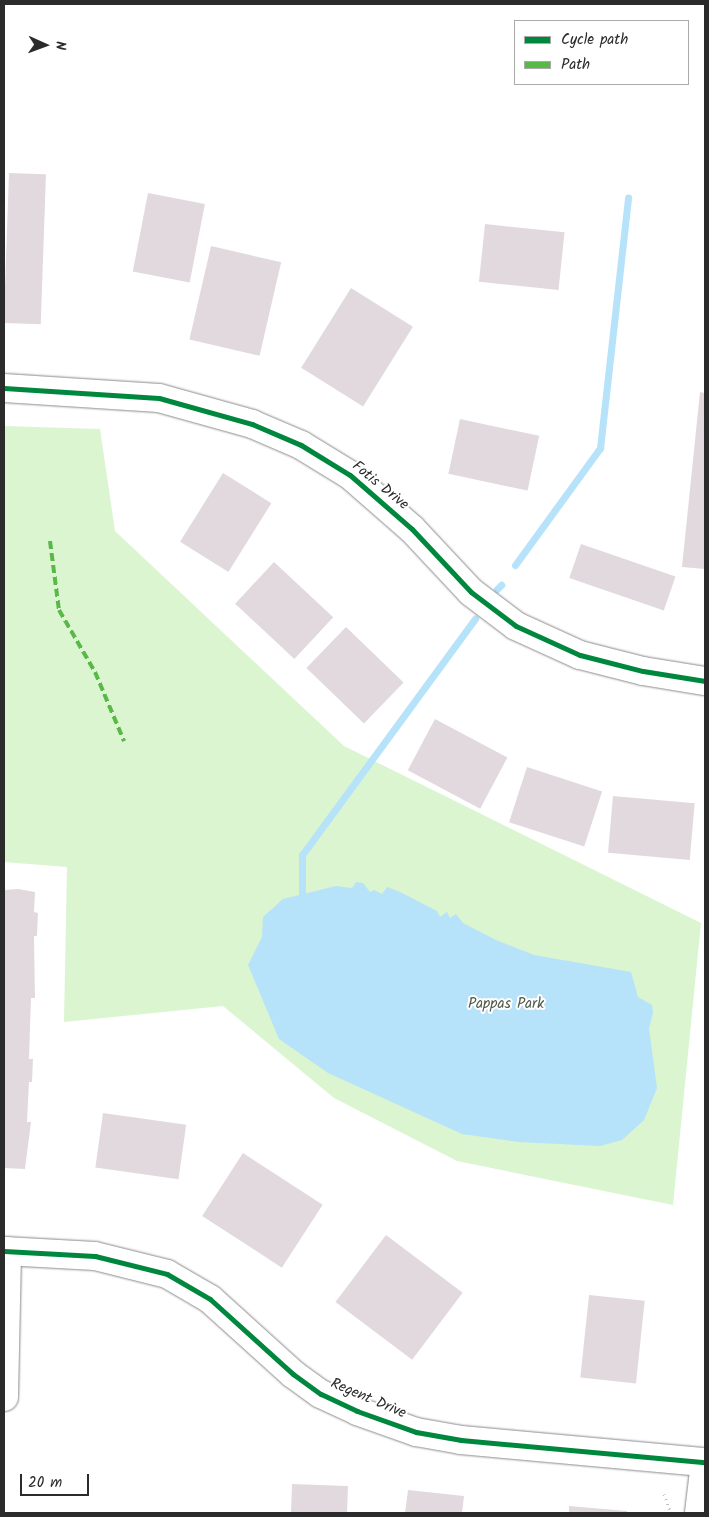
<!DOCTYPE html>
<style>
body{margin:0}
#map{position:relative;width:709px;height:1517px;overflow:hidden;background:#fff;font-family:Kalam,sans-serif}
div>[style]{position:absolute}
.green>*{inset:0;background:#dbf5d1}
.water>*{inset:0;background:#b6e2fa}
.stream>*{height:7px;margin:-3.5px;padding:0 3.5px;transform-origin:3.5px;border-radius:3.5px;background:#b6e2fa}
.building>*{inset:0;background:#e2d9df;transform-origin:0 0}
.path>*{height:3px;margin-top:-1.5px;transform-origin:0;background:repeating-linear-gradient(90deg,#c2c2c2 0 1px,transparent 0 5px)}
.roads{filter:drop-shadow(0 0 1px #8a8a8a) drop-shadow(0 0 1px #8a8a8a)}
.minor>*{height:28px;margin:-14px;padding:0 14px;transform-origin:14px;border-radius:14px;background:#fff}
.quiet>*{height:4px;margin-top:-2px;transform-origin:0;background:repeating-linear-gradient(90deg,#58b947 0 8px,transparent 0 12px)}
.cycleway>*{height:5px;margin:-2.5px;padding:0 2.5px;transform-origin:2.5px;border-radius:2.5px;background:#00873e}
span{translate:-50% -50%;white-space:nowrap;text-align:center;line-height:1.15;-webkit-text-stroke:4px #fff;paint-order:stroke}
.street-label{font-size:15px;color:#2b2b2b}
.park-label{font-size:15px;color:#505b4b}
.frame{position:absolute;inset:0;border:5px solid #2b2b2b;pointer-events:none}
.legend{position:absolute;left:514px;top:20px;width:175px;height:65px;box-sizing:border-box;background:#fff;border:1px solid #aaa;margin:0;padding:6px 9px;list-style:none;font-size:15px;color:#2b2b2b}
.legend li{display:flex;align-items:center;gap:10px;height:25px}
.legend b{width:25px;border:1px solid #aaa}
.north{position:absolute;left:20px;top:20px;width:50px;height:50px;-webkit-text-stroke:4px #fff;paint-order:stroke;rotate:92deg;font-size:14px;font-weight:700;line-height:20px;text-align:center;color:#2b2b2b}
.north::after{content:'';display:block;margin:auto;width:18px;height:22px;background:#2b2b2b;clip-path:polygon(50% 0,100% 100%,50% 72%,0 100%)}
.scale{position:absolute;left:20px;top:1474px;width:69px;height:22px;box-sizing:border-box;border:2px solid #2b2b2b;border-top:0;padding-left:6px;font-size:15px;line-height:18px;white-space:nowrap;color:#2b2b2b;-webkit-text-stroke:4px #fff;paint-order:stroke}
</style>
<div id="map">
<div class="green">
<i style="clip-path:polygon(4px 426px,100px 429px,115px 531px,344px 746px,701px 923px,673px 1205px,457px 1161px,334px 1098px,223px 1006px,64px 1022px,67px 867px,4px 862px)"></i>
</div>
<div class="water">
<i style="clip-path:polygon(356px 882px,363px 883px,370px 892px,374px 890px,382px 894px,387px 887px,400px 892px,437px 911px,440px 917px,447px 912px,450px 918px,456px 914px,463px 923px,496px 940px,534px 955px,631px 972px,638px 997px,652px 1005px,653px 1013px,649px 1028px,657px 1088px,644px 1120px,622px 1140px,600px 1146px,519px 1142px,462px 1134px,328px 1073px,279px 1039px,248px 965px,262px 937px,263px 917px,283px 899px,336px 886px,352px 888px)"></i>
</div>
<div class="stream">
<i style="left:515px;top:565px;width:145px;rotate:-54deg"></i>
<i style="left:600px;top:448px;width:252px;rotate:-83.6deg"></i>
<i style="left:497px;top:589px;width:6px;rotate:-45deg"></i>
<i style="left:302px;top:895px;width:40px;rotate:-90deg"></i>
<i style="left:302px;top:855px;width:293px;rotate:-53.8deg"></i>
</div>
<div class="building">
<i style="left:9px;top:173px;width:37px;height:150px;rotate:2deg"></i>
<i style="left:148px;top:193px;width:58px;height:80px;rotate:11deg"></i>
<i style="left:485px;top:224px;width:80px;height:58px;rotate:6deg"></i>
<i style="left:211px;top:246px;width:72px;height:96px;rotate:13deg"></i>
<i style="left:351px;top:288px;width:73px;height:94px;rotate:32deg"></i>
<i style="clip-path:polygon(700px 392px,705px 393px,705px 569px,682px 567px)"></i>
<i style="left:460px;top:419px;width:81px;height:56px;rotate:12deg"></i>
<i style="left:223px;top:473px;width:57px;height:81px;rotate:32deg"></i>
<i style="left:581px;top:544px;width:100px;height:36px;rotate:19deg"></i>
<i style="left:274px;top:562px;width:81px;height:57px;rotate:43deg"></i>
<i style="left:346px;top:627px;width:80px;height:57px;rotate:44deg"></i>
<i style="left:435px;top:719px;width:82px;height:58px;rotate:28deg"></i>
<i style="left:527px;top:767px;width:79px;height:58px;rotate:18deg"></i>
<i style="left:613px;top:796px;width:82px;height:57px;rotate:5deg"></i>
<i style="clip-path:polygon(18px 889px,35px 892px,34px 912px,38px 913px,37px 936px,34px 936px,35px 998px,31px 998px,29px 1059px,33px 1059px,32px 1082px,29px 1082px,27px 1122px,31px 1122px,25px 1169px,4px 1168px,4px 890px)"></i>
<i style="left:103px;top:1113px;width:84px;height:55px;rotate:8deg"></i>
<i style="left:243px;top:1153px;width:95px;height:75px;rotate:33deg"></i>
<i style="left:386px;top:1235px;width:96px;height:84px;rotate:37deg"></i>
<i style="left:589px;top:1295px;width:56px;height:83px;rotate:6deg"></i>
<i style="left:292px;top:1484px;width:56px;height:29px;rotate:2deg"></i>
<i style="clip-path:polygon(408px 1490px,464px 1496px,462px 1513px,405px 1513px)"></i>
<i style="clip-path:polygon(569px 1506px,627px 1511px,627px 1513px,569px 1513px)"></i>
</div>
<div class="path">
<i style="left:664px;top:1494px;width:20px;rotate:70deg"></i>
</div>
<div class="roads">
<div class="minor">
<i style="left:4px;top:388px;width:155px;rotate:3.7deg"></i>
<i style="left:159px;top:398px;width:97px;rotate:15.6deg"></i>
<i style="left:252px;top:424px;width:53px;rotate:23.2deg"></i>
<i style="left:301px;top:445px;width:57px;rotate:31.5deg"></i>
<i style="left:350px;top:475px;width:82px;rotate:41.1deg"></i>
<i style="left:412px;top:529px;width:86px;rotate:46.9deg"></i>
<i style="left:471px;top:592px;width:56px;rotate:37.1deg"></i>
<i style="left:516px;top:626px;width:70px;rotate:24.4deg"></i>
<i style="left:580px;top:655px;width:65px;rotate:14.3deg"></i>
<i style="left:643px;top:671px;width:63px;rotate:9.2deg"></i>
<i style="left:4px;top:1251px;width:91px;rotate:3.1deg"></i>
<i style="left:95px;top:1256px;width:74px;rotate:14deg"></i>
<i style="left:167px;top:1274px;width:50px;rotate:30.2deg"></i>
<i style="left:210px;top:1299px;width:112px;rotate:42.1deg"></i>
<i style="left:293px;top:1374px;width:34px;rotate:36deg"></i>
<i style="left:321px;top:1394px;width:40px;rotate:25deg"></i>
<i style="left:357px;top:1411px;width:63px;rotate:19.6deg"></i>
<i style="left:416px;top:1432px;width:46px;rotate:10.1deg"></i>
<i style="left:461px;top:1440px;width:245px;rotate:5.2deg"></i>
<i style="left:4px;top:1397px;width:146px;rotate:-88.8deg"></i>
<i style="left:699px;top:1513px;width:50px;rotate:-83.2deg"></i>
</div>
</div>
<div class="quiet">
<i style="left:50px;top:541px;width:70px;rotate:82.6deg"></i>
<i style="left:59px;top:610px;width:72px;rotate:59.9deg"></i>
<i style="left:95px;top:672px;width:75px;rotate:67.2deg"></i>
</div>
<div class="cycleway">
<i style="left:4px;top:388px;width:155px;rotate:3.7deg"></i>
<i style="left:159px;top:398px;width:97px;rotate:15.6deg"></i>
<i style="left:252px;top:424px;width:53px;rotate:23.2deg"></i>
<i style="left:301px;top:445px;width:57px;rotate:31.5deg"></i>
<i style="left:350px;top:475px;width:82px;rotate:41.1deg"></i>
<i style="left:412px;top:529px;width:86px;rotate:46.9deg"></i>
<i style="left:471px;top:592px;width:56px;rotate:37.1deg"></i>
<i style="left:516px;top:626px;width:70px;rotate:24.4deg"></i>
<i style="left:580px;top:655px;width:65px;rotate:14.3deg"></i>
<i style="left:643px;top:671px;width:63px;rotate:9.2deg"></i>
<i style="left:4px;top:1251px;width:91px;rotate:3.1deg"></i>
<i style="left:95px;top:1256px;width:74px;rotate:14deg"></i>
<i style="left:167px;top:1274px;width:50px;rotate:30.2deg"></i>
<i style="left:210px;top:1299px;width:112px;rotate:42.1deg"></i>
<i style="left:293px;top:1374px;width:34px;rotate:36deg"></i>
<i style="left:321px;top:1394px;width:40px;rotate:25deg"></i>
<i style="left:357px;top:1411px;width:63px;rotate:19.6deg"></i>
<i style="left:416px;top:1432px;width:46px;rotate:10.1deg"></i>
<i style="left:461px;top:1440px;width:245px;rotate:5.2deg"></i>
</div>
<div class="street-label">
<span style="left:380px;top:486px;rotate:39deg">Fotis Drive</span>
<span style="left:368px;top:1399px;rotate:23deg">Regent Drive</span>
</div>
<div class="park-label">
<span style="left:506px;top:1005px">Pappas Park</span>
</div>
<div class="frame"></div>
<ul class="legend">
<li><b style="height:6px;background:#00873e"></b>Cycle path</li>
<li><b style="height:6px;background:#58b947"></b>Path</li>
</ul>
<div class="north">N</div>
<div class="scale">20 m</div>
</div>
